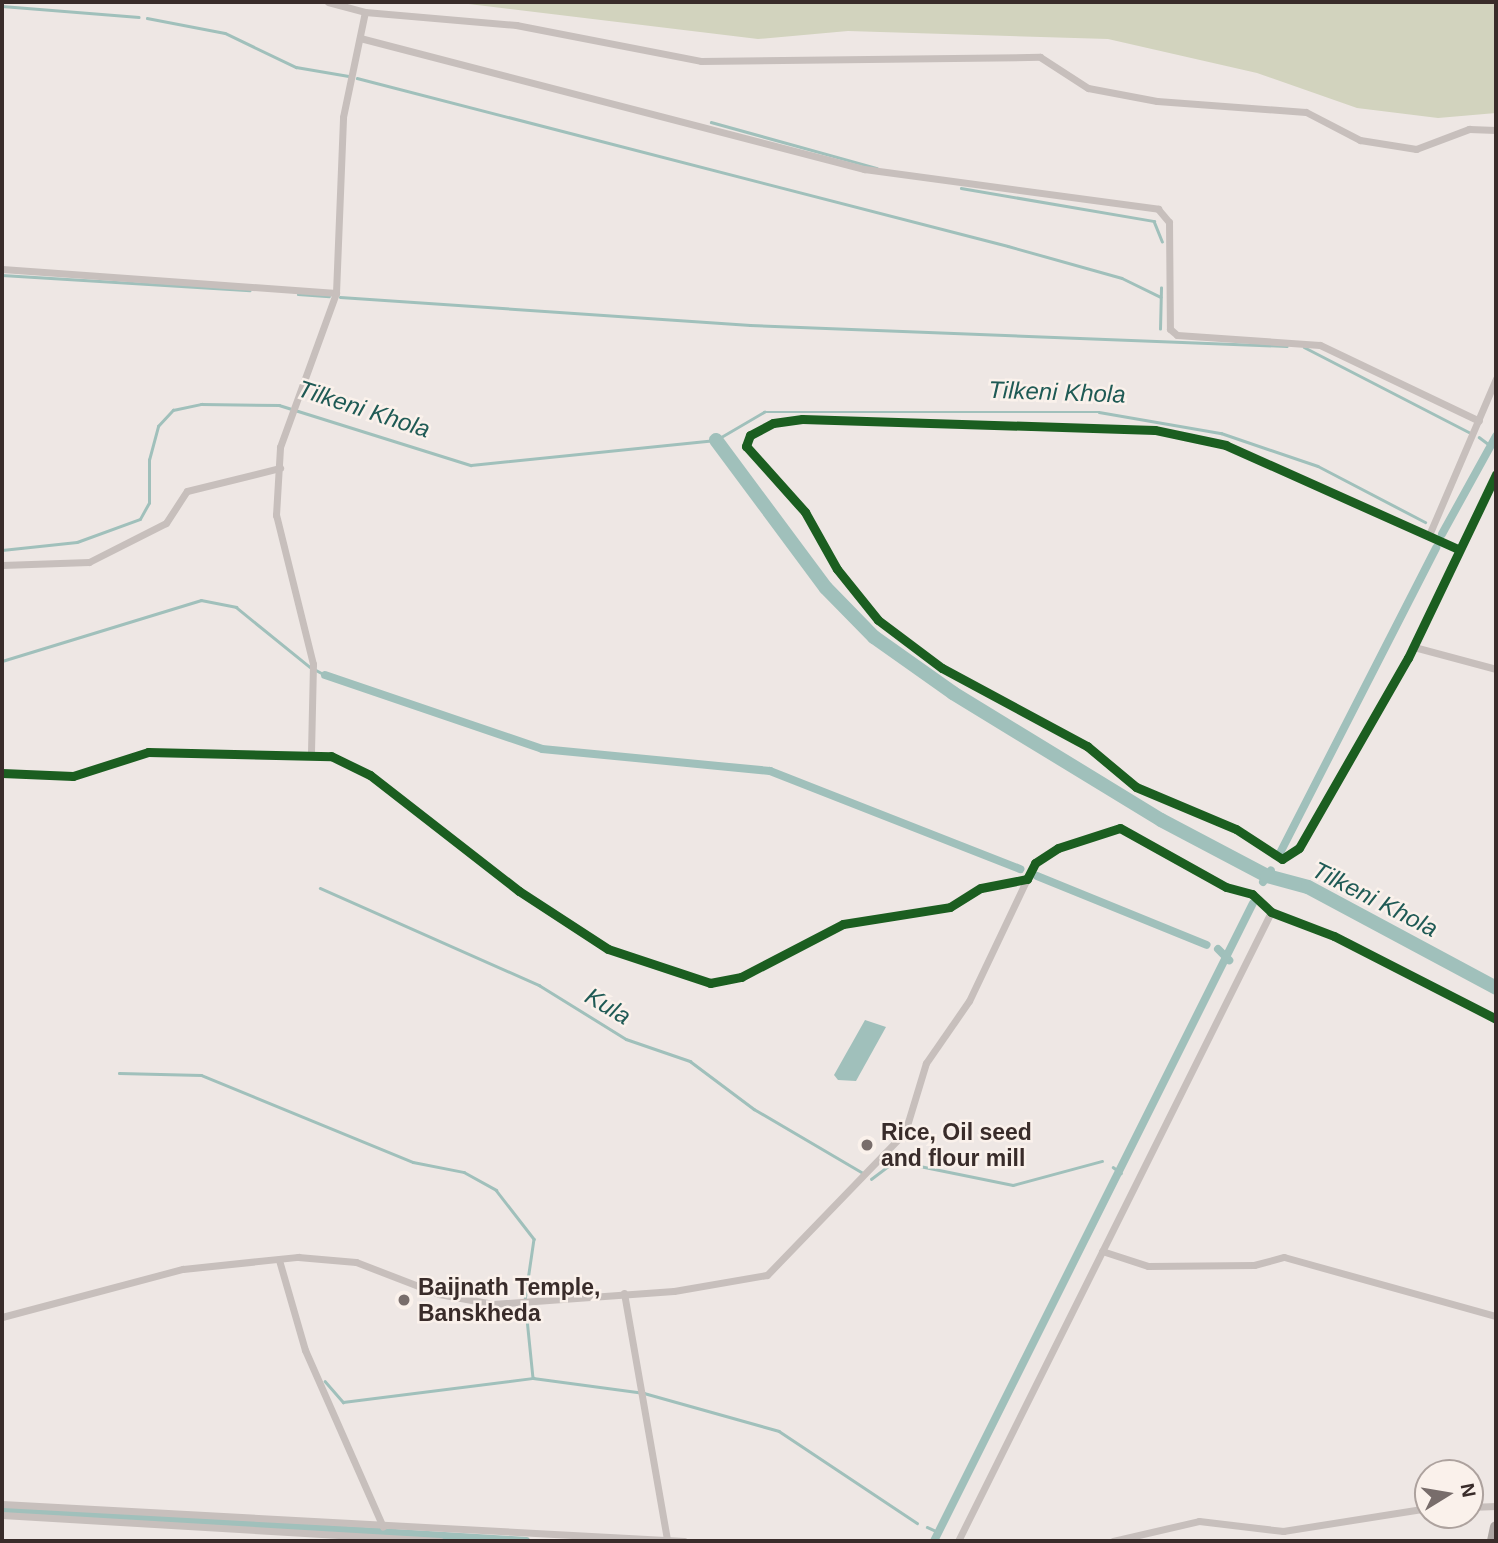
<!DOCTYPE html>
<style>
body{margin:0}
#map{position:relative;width:1498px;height:1543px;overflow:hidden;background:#eee7e4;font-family:Arial,sans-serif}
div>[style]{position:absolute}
.green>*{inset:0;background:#d2d3be}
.water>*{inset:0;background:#a0c0bb}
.stream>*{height:2.5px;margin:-1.25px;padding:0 1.25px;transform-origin:1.25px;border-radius:1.25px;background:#a0c0bb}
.canal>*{height:8px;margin:-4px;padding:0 4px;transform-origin:4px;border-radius:4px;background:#a0c0bb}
.river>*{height:14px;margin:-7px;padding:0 7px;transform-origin:7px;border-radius:7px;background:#a0c0bb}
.street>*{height:7px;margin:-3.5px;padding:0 3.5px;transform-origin:3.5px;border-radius:3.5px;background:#c7bfbc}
.highway>*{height:12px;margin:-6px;padding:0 6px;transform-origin:6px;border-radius:6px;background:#ada6a3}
.cycleway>*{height:9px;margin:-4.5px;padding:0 4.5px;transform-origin:4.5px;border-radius:4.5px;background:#1b5e20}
.dots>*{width:19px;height:19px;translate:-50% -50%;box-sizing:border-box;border:4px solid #faf1eb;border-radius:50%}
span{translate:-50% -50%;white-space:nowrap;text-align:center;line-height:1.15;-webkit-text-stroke:5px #faf1eb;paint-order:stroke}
.poi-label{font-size:23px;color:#392c2a;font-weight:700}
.left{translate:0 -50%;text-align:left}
.water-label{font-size:24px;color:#1f5a55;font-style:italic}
.frame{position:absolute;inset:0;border:4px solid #392c2a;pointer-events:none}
.north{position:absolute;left:1414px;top:1459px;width:70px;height:70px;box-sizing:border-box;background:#faf1eb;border:2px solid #ada29e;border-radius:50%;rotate:79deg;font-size:19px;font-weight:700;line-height:28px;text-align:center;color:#392c2a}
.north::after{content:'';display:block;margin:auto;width:24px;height:32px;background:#786d6b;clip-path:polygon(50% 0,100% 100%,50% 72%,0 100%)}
</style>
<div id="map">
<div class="green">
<i style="clip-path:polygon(452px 2px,1496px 2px,1496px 113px,1438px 118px,1357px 108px,1257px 73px,1108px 39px,848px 31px,758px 39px)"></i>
</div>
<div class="water">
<i style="clip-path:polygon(865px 1020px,886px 1027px,856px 1081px,838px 1080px,834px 1075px)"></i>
</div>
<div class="stream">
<i style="left:2px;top:6px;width:137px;rotate:4.6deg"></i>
<i style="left:147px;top:18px;width:79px;rotate:10.9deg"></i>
<i style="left:225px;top:33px;width:79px;rotate:25.6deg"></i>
<i style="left:296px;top:67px;width:53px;rotate:9.8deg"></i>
<i style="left:357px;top:78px;width:672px;rotate:14.47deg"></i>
<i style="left:1008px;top:246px;width:118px;rotate:15.7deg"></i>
<i style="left:1122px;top:278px;width:43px;rotate:26deg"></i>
<i style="left:711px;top:122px;width:172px;rotate:15.5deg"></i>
<i style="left:961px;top:188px;width:196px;rotate:9.7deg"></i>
<i style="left:1154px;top:221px;width:22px;rotate:68deg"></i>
<i style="left:2px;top:275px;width:248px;rotate:3.5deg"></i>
<i style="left:298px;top:294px;width:31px;rotate:4deg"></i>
<i style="left:340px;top:297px;width:411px;rotate:3.9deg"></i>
<i style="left:750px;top:325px;width:537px;rotate:2.24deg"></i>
<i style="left:1160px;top:329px;width:41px;rotate:-88.6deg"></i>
<i style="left:1304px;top:347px;width:186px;rotate:27.3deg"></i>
<i style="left:1479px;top:437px;width:15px;rotate:37deg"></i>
<i style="left:2px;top:550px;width:75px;rotate:-6.1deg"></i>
<i style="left:77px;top:542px;width:67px;rotate:-20.1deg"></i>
<i style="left:140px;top:519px;width:18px;rotate:-61deg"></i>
<i style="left:149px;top:503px;width:43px;rotate:-90deg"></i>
<i style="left:149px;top:460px;width:35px;rotate:-75deg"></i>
<i style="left:158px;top:426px;width:22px;rotate:-47deg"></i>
<i style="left:173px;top:410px;width:29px;rotate:-12deg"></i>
<i style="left:201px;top:404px;width:78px;rotate:0.7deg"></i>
<i style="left:279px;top:405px;width:201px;rotate:17.4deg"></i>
<i style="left:471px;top:465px;width:246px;rotate:-5.8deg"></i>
<i style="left:716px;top:440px;width:56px;rotate:-30.3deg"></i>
<i style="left:764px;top:412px;width:335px"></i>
<i style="left:1099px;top:412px;width:124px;rotate:9.8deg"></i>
<i style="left:1221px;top:433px;width:102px;rotate:18.8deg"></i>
<i style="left:1318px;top:466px;width:121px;rotate:27.6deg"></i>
<i style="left:2px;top:661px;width:208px;rotate:-17deg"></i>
<i style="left:201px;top:600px;width:36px;rotate:11deg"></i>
<i style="left:236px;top:607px;width:95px;rotate:39deg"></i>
<i style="left:316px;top:670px;width:10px;rotate:29deg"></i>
<i style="left:320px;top:888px;width:240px;rotate:23.9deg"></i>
<i style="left:539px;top:985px;width:102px;rotate:31.8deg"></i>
<i style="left:626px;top:1039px;width:68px;rotate:19deg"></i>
<i style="left:690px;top:1061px;width:80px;rotate:36.9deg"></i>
<i style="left:754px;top:1109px;width:126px;rotate:30.4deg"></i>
<i style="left:1492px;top:986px;width:4px;rotate:-14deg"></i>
<i style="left:119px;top:1073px;width:82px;rotate:1.4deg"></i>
<i style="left:201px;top:1075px;width:229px;rotate:22.3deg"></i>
<i style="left:413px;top:1162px;width:52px;rotate:11.1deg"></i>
<i style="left:464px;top:1172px;width:37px;rotate:29deg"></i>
<i style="left:496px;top:1190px;width:62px;rotate:52.2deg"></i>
<i style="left:534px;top:1239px;width:63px;rotate:98.3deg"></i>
<i style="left:1113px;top:1167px;width:10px;rotate:37deg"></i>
<i style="left:871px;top:1179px;width:30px;rotate:-37deg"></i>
<i style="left:895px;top:1161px;width:120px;rotate:11.5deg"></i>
<i style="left:1013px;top:1185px;width:92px;rotate:-15.1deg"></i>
<i style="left:526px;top:1309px;width:69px;rotate:84.2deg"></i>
<i style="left:325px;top:1381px;width:28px;rotate:49deg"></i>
<i style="left:343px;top:1402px;width:192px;rotate:-7.2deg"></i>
<i style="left:533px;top:1378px;width:112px;rotate:7.7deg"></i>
<i style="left:644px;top:1393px;width:140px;rotate:15.7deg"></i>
<i style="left:779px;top:1431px;width:166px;rotate:33.7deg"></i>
<i style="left:927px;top:1527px;width:12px;rotate:24deg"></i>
</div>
<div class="canal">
<i style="left:1442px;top:534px;width:112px;rotate:-61.1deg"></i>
<i style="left:325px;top:675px;width:229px;rotate:18.8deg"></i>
<i style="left:542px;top:749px;width:229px;rotate:5.5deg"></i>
<i style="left:770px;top:771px;width:269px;rotate:21.4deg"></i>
<i style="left:1280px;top:853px;width:343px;rotate:-62.9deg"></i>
<i style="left:1037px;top:876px;width:183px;rotate:22.1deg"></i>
<i style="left:1263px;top:882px;width:14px;rotate:-56deg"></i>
<i style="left:1218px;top:949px;width:16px;rotate:45deg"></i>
<i style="left:2px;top:1509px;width:525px;rotate:3.49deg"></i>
<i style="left:934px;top:1541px;width:713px;rotate:-63.43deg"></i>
</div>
<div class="river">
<i style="left:716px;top:440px;width:184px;rotate:53.4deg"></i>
<i style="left:826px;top:588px;width:69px;rotate:45.6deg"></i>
<i style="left:874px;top:637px;width:97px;rotate:35.3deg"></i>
<i style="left:953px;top:693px;width:244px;rotate:31.4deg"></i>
<i style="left:1161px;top:820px;width:120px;rotate:27.8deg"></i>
<i style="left:1267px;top:876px;width:42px;rotate:15deg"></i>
<i style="left:1308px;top:887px;width:213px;rotate:28.2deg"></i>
</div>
<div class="street">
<i style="left:328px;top:2px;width:38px;rotate:15deg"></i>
<i style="left:365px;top:12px;width:152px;rotate:4.9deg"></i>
<i style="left:516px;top:25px;width:188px;rotate:11deg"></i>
<i style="left:701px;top:61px;width:339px;rotate:-0.7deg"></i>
<i style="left:1040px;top:57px;width:57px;rotate:32.9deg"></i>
<i style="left:1088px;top:88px;width:70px;rotate:10.7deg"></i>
<i style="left:1157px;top:101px;width:149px;rotate:4.2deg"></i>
<i style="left:1306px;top:112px;width:61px;rotate:27.4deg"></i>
<i style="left:1360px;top:140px;width:57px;rotate:9.1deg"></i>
<i style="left:1416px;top:149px;width:57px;rotate:-20.7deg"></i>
<i style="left:1469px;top:129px;width:27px;rotate:2deg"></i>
<i style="left:360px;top:38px;width:521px;rotate:14.57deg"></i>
<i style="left:864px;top:169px;width:297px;rotate:7.7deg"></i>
<i style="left:1158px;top:209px;width:17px;rotate:50deg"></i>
<i style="left:1169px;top:222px;width:107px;rotate:89.5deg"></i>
<i style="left:1170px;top:329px;width:9px;rotate:41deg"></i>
<i style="left:1177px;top:335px;width:143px;rotate:4deg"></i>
<i style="left:1320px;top:345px;width:176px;rotate:25.5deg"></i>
<i style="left:2px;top:269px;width:335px;rotate:4.1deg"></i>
<i style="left:1429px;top:535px;width:170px;rotate:-66.8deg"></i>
<i style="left:1458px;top:549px;width:254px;rotate:-155.9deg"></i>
<i style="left:1226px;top:445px;width:73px;rotate:-168.1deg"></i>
<i style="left:1155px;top:430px;width:353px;rotate:-178.2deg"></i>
<i style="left:802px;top:419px;width:29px;rotate:172deg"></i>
<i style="left:773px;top:423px;width:26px;rotate:152deg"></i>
<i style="left:750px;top:435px;width:12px;rotate:110deg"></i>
<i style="left:746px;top:446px;width:89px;rotate:48.2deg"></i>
<i style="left:805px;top:512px;width:65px;rotate:60.7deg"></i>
<i style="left:837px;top:569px;width:65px;rotate:51.2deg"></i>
<i style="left:878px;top:620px;width:80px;rotate:36.9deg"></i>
<i style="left:942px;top:668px;width:165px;rotate:28.3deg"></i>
<i style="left:1087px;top:746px;width:64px;rotate:39.9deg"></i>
<i style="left:1136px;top:787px;width:108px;rotate:22.8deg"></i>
<i style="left:1236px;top:829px;width:55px;rotate:33.1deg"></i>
<i style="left:1282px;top:859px;width:20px;rotate:-33deg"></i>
<i style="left:1299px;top:848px;width:219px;rotate:-60.2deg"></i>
<i style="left:1408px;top:658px;width:204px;rotate:-64.4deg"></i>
<i style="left:2px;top:565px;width:87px;rotate:-2deg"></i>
<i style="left:89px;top:562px;width:86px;rotate:-26.9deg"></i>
<i style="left:166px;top:523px;width:38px;rotate:-57deg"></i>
<i style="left:187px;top:491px;width:96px;rotate:-13.9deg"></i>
<i style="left:1414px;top:647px;width:85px;rotate:15deg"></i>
<i style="left:311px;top:752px;width:88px;rotate:-88.7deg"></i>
<i style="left:313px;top:664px;width:154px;rotate:-103.9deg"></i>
<i style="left:276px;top:515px;width:68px;rotate:-86.6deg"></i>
<i style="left:280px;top:447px;width:164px;rotate:-70deg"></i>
<i style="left:336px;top:293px;width:176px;rotate:-87.7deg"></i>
<i style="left:343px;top:117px;width:107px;rotate:-78.2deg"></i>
<i style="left:2px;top:773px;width:71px;rotate:2.4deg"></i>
<i style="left:73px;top:776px;width:79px;rotate:-17.7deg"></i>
<i style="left:148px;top:752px;width:183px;rotate:1.3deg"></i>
<i style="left:331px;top:756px;width:43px;rotate:26deg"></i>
<i style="left:370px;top:775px;width:189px;rotate:37.9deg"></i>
<i style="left:519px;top:891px;width:106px;rotate:33.1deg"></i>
<i style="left:608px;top:949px;width:108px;rotate:18.4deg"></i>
<i style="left:710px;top:983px;width:32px;rotate:-11deg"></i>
<i style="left:741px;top:977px;width:115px;rotate:-27.5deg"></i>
<i style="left:843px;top:924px;width:108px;rotate:-9deg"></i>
<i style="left:950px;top:907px;width:36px;rotate:-32deg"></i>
<i style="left:981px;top:888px;width:47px;rotate:-11.1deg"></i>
<i style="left:1027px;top:879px;width:18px;rotate:-63deg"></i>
<i style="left:1035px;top:863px;width:27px;rotate:-33deg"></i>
<i style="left:1058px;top:848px;width:65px;rotate:-17.9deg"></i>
<i style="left:1120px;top:828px;width:121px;rotate:29.1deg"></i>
<i style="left:1226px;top:887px;width:27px;rotate:15deg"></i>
<i style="left:1252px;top:894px;width:26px;rotate:43deg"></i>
<i style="left:1271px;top:912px;width:67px;rotate:20.9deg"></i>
<i style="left:1334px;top:936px;width:182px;rotate:27.1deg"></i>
<i style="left:1102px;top:1251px;width:48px;rotate:18.1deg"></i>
<i style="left:1148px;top:1266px;width:106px;rotate:-0.5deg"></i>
<i style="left:1254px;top:1265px;width:31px;rotate:-15deg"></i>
<i style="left:1284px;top:1257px;width:220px;rotate:15.6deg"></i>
<i style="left:279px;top:1260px;width:94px;rotate:73.9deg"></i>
<i style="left:305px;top:1350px;width:193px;rotate:66.2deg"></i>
<i style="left:624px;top:1293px;width:251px;rotate:80.1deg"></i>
<i style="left:2px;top:1317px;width:187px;rotate:-14.9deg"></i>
<i style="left:183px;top:1269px;width:116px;rotate:-6deg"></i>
<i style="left:298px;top:1257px;width:58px;rotate:4.9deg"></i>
<i style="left:356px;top:1262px;width:89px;rotate:21.1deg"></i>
<i style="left:439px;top:1294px;width:55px;rotate:10.5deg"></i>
<i style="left:493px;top:1304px;width:181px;rotate:-4.1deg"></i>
<i style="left:674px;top:1291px;width:94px;rotate:-9.8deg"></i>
<i style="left:767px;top:1275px;width:199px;rotate:-46deg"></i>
<i style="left:905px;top:1132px;width:72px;rotate:-73.1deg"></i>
<i style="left:926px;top:1063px;width:75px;rotate:-55.3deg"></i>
<i style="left:969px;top:1001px;width:135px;rotate:-64.6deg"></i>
<i style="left:2px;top:1504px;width:683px;rotate:3.11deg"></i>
<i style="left:1470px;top:1507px;width:26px;rotate:-2deg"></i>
<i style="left:2px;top:1515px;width:439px;rotate:3.4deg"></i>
<i style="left:958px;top:1541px;width:703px;rotate:-63.54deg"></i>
<i style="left:1113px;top:1541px;width:88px;rotate:-13.1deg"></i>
<i style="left:1199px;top:1521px;width:85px;rotate:6.8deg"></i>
<i style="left:1283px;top:1531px;width:147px;rotate:-9deg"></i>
</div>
<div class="highway">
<i style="left:1493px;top:1541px;width:14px;rotate:-78deg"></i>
</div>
<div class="cycleway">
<i style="left:1458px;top:549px;width:254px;rotate:-155.9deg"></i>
<i style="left:1226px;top:445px;width:73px;rotate:-168.1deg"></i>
<i style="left:1155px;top:430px;width:353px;rotate:-178.2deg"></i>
<i style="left:802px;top:419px;width:29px;rotate:172deg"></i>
<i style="left:773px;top:423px;width:26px;rotate:152deg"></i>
<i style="left:750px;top:435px;width:12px;rotate:110deg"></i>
<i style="left:746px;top:446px;width:89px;rotate:48.2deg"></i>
<i style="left:805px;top:512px;width:65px;rotate:60.7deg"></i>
<i style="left:837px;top:569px;width:65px;rotate:51.2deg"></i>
<i style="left:878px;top:620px;width:80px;rotate:36.9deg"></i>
<i style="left:942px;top:668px;width:165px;rotate:28.3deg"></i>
<i style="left:1087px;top:746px;width:64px;rotate:39.9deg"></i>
<i style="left:1136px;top:787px;width:108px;rotate:22.8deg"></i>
<i style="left:1236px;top:829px;width:55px;rotate:33.1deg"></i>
<i style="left:1282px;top:859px;width:20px;rotate:-33deg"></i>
<i style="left:1299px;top:848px;width:219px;rotate:-60.2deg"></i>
<i style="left:1408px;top:658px;width:204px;rotate:-64.4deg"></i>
<i style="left:2px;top:773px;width:71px;rotate:2.4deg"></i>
<i style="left:73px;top:776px;width:79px;rotate:-17.7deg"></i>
<i style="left:148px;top:752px;width:183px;rotate:1.3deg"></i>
<i style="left:331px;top:756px;width:43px;rotate:26deg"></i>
<i style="left:370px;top:775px;width:189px;rotate:37.9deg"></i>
<i style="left:519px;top:891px;width:106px;rotate:33.1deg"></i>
<i style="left:608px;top:949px;width:108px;rotate:18.4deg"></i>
<i style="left:710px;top:983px;width:32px;rotate:-11deg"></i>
<i style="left:741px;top:977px;width:115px;rotate:-27.5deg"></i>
<i style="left:843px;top:924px;width:108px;rotate:-9deg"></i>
<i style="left:950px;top:907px;width:36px;rotate:-32deg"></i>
<i style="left:981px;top:888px;width:47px;rotate:-11.1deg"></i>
<i style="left:1027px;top:879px;width:18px;rotate:-63deg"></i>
<i style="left:1035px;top:863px;width:27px;rotate:-33deg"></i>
<i style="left:1058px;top:848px;width:65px;rotate:-17.9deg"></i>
<i style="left:1120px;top:828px;width:121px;rotate:29.1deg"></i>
<i style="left:1226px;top:887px;width:27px;rotate:15deg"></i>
<i style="left:1252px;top:894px;width:26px;rotate:43deg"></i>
<i style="left:1271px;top:912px;width:67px;rotate:20.9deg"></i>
<i style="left:1334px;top:936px;width:182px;rotate:27.1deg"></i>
</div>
<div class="dots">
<i style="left:867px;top:1145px;background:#786d6b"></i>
<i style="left:404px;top:1300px;background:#786d6b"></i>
</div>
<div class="poi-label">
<span class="left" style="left:881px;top:1145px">Rice, Oil seed<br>and flour mill</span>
<span class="left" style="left:418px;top:1300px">Baijnath Temple,<br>Banskheda</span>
</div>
<div class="water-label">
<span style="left:1057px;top:392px;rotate:2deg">Tilkeni Khola</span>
<span style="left:364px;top:409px;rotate:18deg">Tilkeni Khola</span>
<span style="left:1375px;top:899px;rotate:27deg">Tilkeni Khola</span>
<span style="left:608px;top:1006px;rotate:31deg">Kula</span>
</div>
<div class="frame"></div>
<div class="north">N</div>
</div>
